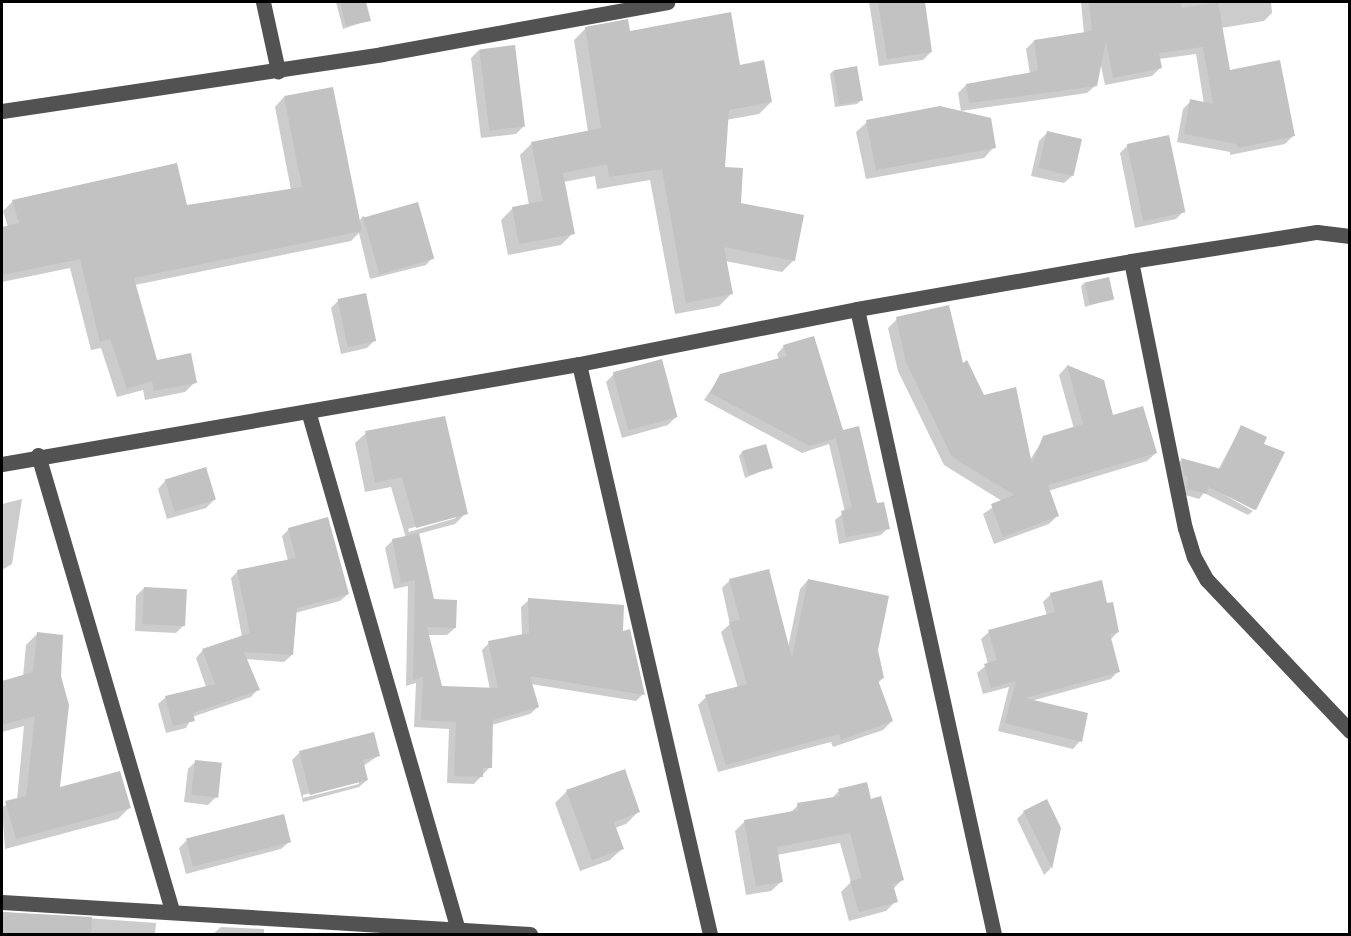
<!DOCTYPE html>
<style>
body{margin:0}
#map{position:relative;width:1351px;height:936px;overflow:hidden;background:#fff;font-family:Helvetica,sans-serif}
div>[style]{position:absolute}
.shadow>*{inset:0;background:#0003}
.building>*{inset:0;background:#c2c2c2;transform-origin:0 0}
.minor>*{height:15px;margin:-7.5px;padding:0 7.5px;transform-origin:7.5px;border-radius:7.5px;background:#525252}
span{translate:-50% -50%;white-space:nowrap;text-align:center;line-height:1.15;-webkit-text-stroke:4.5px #fff;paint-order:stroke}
.frame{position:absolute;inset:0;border:3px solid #000;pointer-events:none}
</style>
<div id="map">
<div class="shadow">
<i style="clip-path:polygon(336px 2px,365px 2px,369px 20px,343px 29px)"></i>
<i style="clip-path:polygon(869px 2px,923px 2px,931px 52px,923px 60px,879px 66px)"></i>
<i style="clip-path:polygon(1081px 2px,1271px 2px,1272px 13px,1264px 21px,1221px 28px,1229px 72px,1293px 136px,1285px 144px,1230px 155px,1230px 152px,1177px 142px,1183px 109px,1191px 101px,1204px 104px,1196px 54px,1159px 59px,1161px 67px,1152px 76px,1105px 85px,1100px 61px,1096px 85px,1087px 93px,961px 111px,958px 93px,966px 85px,1030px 74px,1026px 49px,1034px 41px,1084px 34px)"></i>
<i style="clip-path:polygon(586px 28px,629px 33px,739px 66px,771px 102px,759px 114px,726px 120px,723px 168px,739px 204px,794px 260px,782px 272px,725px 261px,731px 294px,719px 306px,675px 314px,650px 180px,597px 189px,595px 176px,563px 182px,573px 233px,561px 245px,508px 255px,501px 220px,513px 208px,529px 205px,520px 155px,532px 143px,588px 132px,574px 40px)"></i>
<i style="clip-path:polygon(479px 50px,524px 126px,516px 134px,481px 138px,471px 58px)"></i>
<i style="clip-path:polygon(833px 71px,861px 100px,857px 104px,835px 107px,830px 74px)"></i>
<i style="clip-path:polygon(284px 97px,359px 221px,363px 216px,432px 258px,426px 265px,370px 279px,359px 233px,351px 241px,135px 285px,156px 361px,195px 382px,185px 392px,145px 400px,143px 390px,117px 397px,101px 348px,91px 350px,70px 268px,2px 282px,2px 228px,8px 227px,3px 211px,13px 201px,185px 206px,291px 190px,275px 107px)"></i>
<i style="clip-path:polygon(867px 122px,994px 147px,984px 158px,866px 179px,856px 132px)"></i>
<i style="clip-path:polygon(1047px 133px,1072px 176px,1064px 183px,1031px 176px,1039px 141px)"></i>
<i style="clip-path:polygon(1128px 145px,1183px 212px,1176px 219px,1135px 228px,1120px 153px)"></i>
<i style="clip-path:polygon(1084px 283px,1112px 298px,1085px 307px,1081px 286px)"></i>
<i style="clip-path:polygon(339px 300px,375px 340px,367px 348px,341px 354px,331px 308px)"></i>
<i style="clip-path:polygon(897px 319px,961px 365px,1030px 460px,1044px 438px,1074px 429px,1059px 375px,1067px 366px,1102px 381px,1112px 417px,1156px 453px,1147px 461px,1048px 491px,1057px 516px,1049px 524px,994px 544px,983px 514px,1002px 501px,944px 465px,898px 371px,888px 328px)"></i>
<i style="clip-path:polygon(784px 346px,888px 528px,881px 535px,839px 544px,835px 520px,845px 512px,829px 444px,802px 453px,704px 400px,721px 375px,779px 360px,777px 354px)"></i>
<i style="clip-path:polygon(614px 374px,676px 417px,668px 425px,622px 438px,606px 382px)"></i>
<i style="clip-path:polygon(1241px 427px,1262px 444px,1283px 452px,1254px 510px,1202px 482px,1253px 511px,1248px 515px,1204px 493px,1199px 499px,1182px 494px,1176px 465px,1181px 460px,1218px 470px)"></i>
<i style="clip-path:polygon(evenodd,366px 433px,466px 513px,455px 524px,418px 534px,433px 601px,455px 628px,447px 635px,427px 635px,441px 687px,490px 690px,482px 650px,489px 643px,522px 636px,521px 607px,529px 600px,622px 633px,643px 694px,636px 701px,531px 684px,538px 707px,530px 714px,492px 725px,490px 767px,474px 784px,447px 783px,449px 729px,414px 727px,416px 683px,406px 686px,408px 586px,394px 589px,385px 548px,393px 540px,406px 538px,391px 487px,365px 492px,355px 443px,366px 433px,456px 515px,456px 518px,409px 532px,408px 529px,456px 515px)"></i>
<i style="clip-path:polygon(742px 452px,772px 467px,745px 478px,739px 456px)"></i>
<i style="clip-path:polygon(205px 469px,214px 500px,206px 508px,167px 519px,158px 489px,165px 481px)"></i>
<i style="clip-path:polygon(22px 499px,12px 564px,2px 570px,2px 504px)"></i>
<i style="clip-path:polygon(289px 529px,348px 594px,340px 601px,295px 613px,292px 655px,284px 662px,245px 659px,258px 689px,251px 697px,192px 717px,186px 728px,166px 733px,158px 704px,166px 697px,206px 687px,196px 658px,203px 650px,242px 637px,231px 578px,238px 571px,288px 561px,282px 536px)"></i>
<i style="clip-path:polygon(730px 580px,788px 648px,800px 589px,808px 580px,877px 650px,883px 678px,878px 683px,892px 721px,883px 730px,833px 747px,831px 742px,718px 772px,698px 705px,706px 697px,738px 688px,721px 632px,730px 624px,722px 588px)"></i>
<i style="clip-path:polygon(144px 588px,184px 625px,176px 633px,135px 631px,136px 596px)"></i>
<i style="clip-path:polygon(1051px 594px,1106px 604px,1118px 632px,1110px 640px,1118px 671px,1111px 679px,1031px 701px,1080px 741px,1073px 749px,998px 731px,1009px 687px,983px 694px,977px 673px,988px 664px,981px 639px,989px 632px,1047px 616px,1043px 602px)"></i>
<i style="clip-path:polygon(37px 634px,59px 676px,58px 789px,129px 808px,118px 819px,5px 849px,2px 807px,17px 800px,24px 726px,2px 732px,2px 683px,23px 677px,26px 645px)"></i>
<i style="clip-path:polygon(evenodd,300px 752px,378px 756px,363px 766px,367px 780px,359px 787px,303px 802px,292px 760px,300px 752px,359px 781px,359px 784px,303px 798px,303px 795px,359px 781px)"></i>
<i style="clip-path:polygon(196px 761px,216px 797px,208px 805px,184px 802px,188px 769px)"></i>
<i style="clip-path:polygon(567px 791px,638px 812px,626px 824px,615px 828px,622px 849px,610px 860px,580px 871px,555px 803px)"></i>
<i style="clip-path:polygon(839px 791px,870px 801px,902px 880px,893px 889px,896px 901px,886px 911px,849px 921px,841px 892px,851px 882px,840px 843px,777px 855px,782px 881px,771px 891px,746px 895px,735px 831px,745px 821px,789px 814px,798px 805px,831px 799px)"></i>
<i style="clip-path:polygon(1024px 812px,1060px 828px,1050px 869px,1044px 875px,1017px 819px)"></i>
<i style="clip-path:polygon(187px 840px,289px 842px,281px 849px,186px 874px,179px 848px)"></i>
<i style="clip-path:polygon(2px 912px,156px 923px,155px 934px,2px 934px)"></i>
<i style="clip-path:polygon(221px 927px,264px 929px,264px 934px,213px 934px)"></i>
</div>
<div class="building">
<i style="clip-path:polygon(340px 2px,366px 2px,371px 21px,346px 26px)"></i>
<i style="clip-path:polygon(878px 2px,925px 2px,932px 52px,887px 59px)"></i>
<i style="clip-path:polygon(1089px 2px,1181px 2px,1182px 8px,1218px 2px,1230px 70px,1280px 60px,1295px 136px,1238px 148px,1237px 144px,1184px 134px,1190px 99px,1213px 104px,1203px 47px,1159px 53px,1162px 68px,1113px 78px,1106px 41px,1097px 86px,969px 103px,966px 84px,1038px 71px,1034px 40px,1092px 31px)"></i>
<i style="clip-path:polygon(731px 12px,740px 65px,764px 60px,772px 102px,729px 110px,725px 167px,743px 168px,741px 203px,804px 215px,795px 261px,724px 247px,733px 294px,686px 303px,662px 169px,609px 177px,607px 164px,563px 173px,575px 234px,519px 244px,512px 207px,543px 201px,531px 142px,601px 128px,585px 27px,628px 19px,630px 31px)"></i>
<i style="left:515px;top:45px;width:82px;height:36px;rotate:83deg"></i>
<i style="left:857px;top:66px;width:35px;height:24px;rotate:80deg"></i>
<i style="clip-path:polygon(333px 87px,362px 231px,134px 278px,157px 360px,191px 353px,197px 383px,154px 391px,152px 381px,127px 389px,110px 339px,100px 342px,80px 259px,2px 275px,2px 227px,19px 223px,12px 200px,177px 163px,187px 205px,302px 187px,284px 96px)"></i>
<i style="clip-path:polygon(940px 106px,991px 118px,996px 148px,876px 170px,866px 120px)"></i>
<i style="left:1047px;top:131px;width:36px;height:38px;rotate:13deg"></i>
<i style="left:1169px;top:135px;width:79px;height:43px;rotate:78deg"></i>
<i style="left:418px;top:202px;width:59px;height:57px;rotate:74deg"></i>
<i style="left:1109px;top:277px;width:23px;height:25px;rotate:77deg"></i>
<i style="left:366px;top:293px;width:49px;height:29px;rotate:78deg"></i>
<i style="clip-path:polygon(949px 305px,963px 363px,967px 360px,984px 395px,1016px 387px,1032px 464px,1043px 436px,1083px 424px,1067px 365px,1104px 380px,1113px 415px,1143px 406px,1157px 453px,1048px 485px,1059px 516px,1003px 537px,991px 504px,1014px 495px,952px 457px,906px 362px,896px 317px)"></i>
<i style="clip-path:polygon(814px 336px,843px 430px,859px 426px,877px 503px,884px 502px,890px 529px,846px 537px,841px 511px,852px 508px,836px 438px,810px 446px,710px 393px,720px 374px,787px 356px,783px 345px)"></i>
<i style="left:662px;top:359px;width:60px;height:51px;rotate:75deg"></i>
<i style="clip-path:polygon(445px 416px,468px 514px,416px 528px,402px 477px,375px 483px,365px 431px)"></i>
<i style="clip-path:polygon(1241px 425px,1267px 437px,1264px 444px,1285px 452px,1256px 510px,1208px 487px,1207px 494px,1187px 489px,1188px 477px,1184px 475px,1181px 458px,1221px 469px)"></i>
<i style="left:766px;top:444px;width:25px;height:25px;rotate:74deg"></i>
<i style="left:206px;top:467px;width:34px;height:43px;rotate:73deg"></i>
<i style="clip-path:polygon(328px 517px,349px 594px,297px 608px,293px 655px,244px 652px,260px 690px,193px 713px,195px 721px,173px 726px,165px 696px,215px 684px,202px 649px,250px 633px,237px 570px,296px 558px,288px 528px)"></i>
<i style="clip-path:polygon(419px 533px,434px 599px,457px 600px,456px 628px,427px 627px,442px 686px,498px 688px,488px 641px,529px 633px,528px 598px,624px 605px,623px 631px,630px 629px,645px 695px,530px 676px,539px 707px,493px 720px,492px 768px,483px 768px,483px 777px,454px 776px,456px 722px,421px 720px,423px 677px,413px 680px,415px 580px,401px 583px,392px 539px)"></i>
<i style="clip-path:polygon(769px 569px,792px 658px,808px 579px,889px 596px,878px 650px,884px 678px,878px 680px,893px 721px,841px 740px,839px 734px,726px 765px,705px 695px,747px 684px,729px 622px,740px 620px,729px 579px)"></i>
<i style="clip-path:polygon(1102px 580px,1107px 603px,1113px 602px,1119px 632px,1110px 634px,1120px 672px,1025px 698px,1088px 713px,1082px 742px,1005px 723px,1016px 681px,991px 688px,984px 664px,997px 660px,988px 630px,1055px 612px,1050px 593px)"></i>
<i style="left:144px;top:587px;width:43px;height:37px;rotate:3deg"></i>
<i style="clip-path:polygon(37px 632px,63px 635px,61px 676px,69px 705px,60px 787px,120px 771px,131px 808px,16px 839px,5px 801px,26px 796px,35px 716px,2px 725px,2px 681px,33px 672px)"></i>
<i style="clip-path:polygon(374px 732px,380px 756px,363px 760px,368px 780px,310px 795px,299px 751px)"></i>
<i style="left:195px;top:760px;width:27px;height:35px;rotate:6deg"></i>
<i style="clip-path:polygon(625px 769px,640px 812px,614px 822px,624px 849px,592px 860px,566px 790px)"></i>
<i style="clip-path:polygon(867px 782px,871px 799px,881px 796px,904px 880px,893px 884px,898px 902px,859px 912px,850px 881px,862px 878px,850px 833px,777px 847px,783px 882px,756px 886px,744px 820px,798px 810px,797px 803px,840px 796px,838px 789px)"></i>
<i style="clip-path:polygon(1047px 799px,1061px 828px,1052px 869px,1023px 811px)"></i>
<i style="left:284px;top:814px;width:29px;height:101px;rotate:76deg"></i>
<i style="clip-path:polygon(2px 912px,92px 917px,91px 934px,2px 934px)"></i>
</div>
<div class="minor">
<i style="left:263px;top:2px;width:71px;rotate:77.7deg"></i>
<i style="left:2px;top:111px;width:384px;rotate:-8.5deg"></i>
<i style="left:382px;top:54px;width:290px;rotate:-10.3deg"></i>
<i style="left:1131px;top:261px;width:272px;rotate:78.6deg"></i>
<i style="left:1185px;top:528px;width:30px;rotate:73deg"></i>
<i style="left:1194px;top:557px;width:26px;rotate:61deg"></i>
<i style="left:1207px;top:580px;width:208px;rotate:46.6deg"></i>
<i style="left:857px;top:309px;width:640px;rotate:77.64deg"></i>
<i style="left:579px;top:364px;width:585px;rotate:77.06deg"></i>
<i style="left:308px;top:411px;width:540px;rotate:73.88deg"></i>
<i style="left:38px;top:455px;width:475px;rotate:73.6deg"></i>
<i style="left:2px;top:464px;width:586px;rotate:-9.83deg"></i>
<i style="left:579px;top:364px;width:283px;rotate:-11.2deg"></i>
<i style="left:857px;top:309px;width:278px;rotate:-9.9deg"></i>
<i style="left:1131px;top:261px;width:188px;rotate:-8.9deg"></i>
<i style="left:1317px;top:232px;width:33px;rotate:7deg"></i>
<i style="left:2px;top:902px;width:529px;rotate:3.47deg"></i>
</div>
<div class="frame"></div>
</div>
